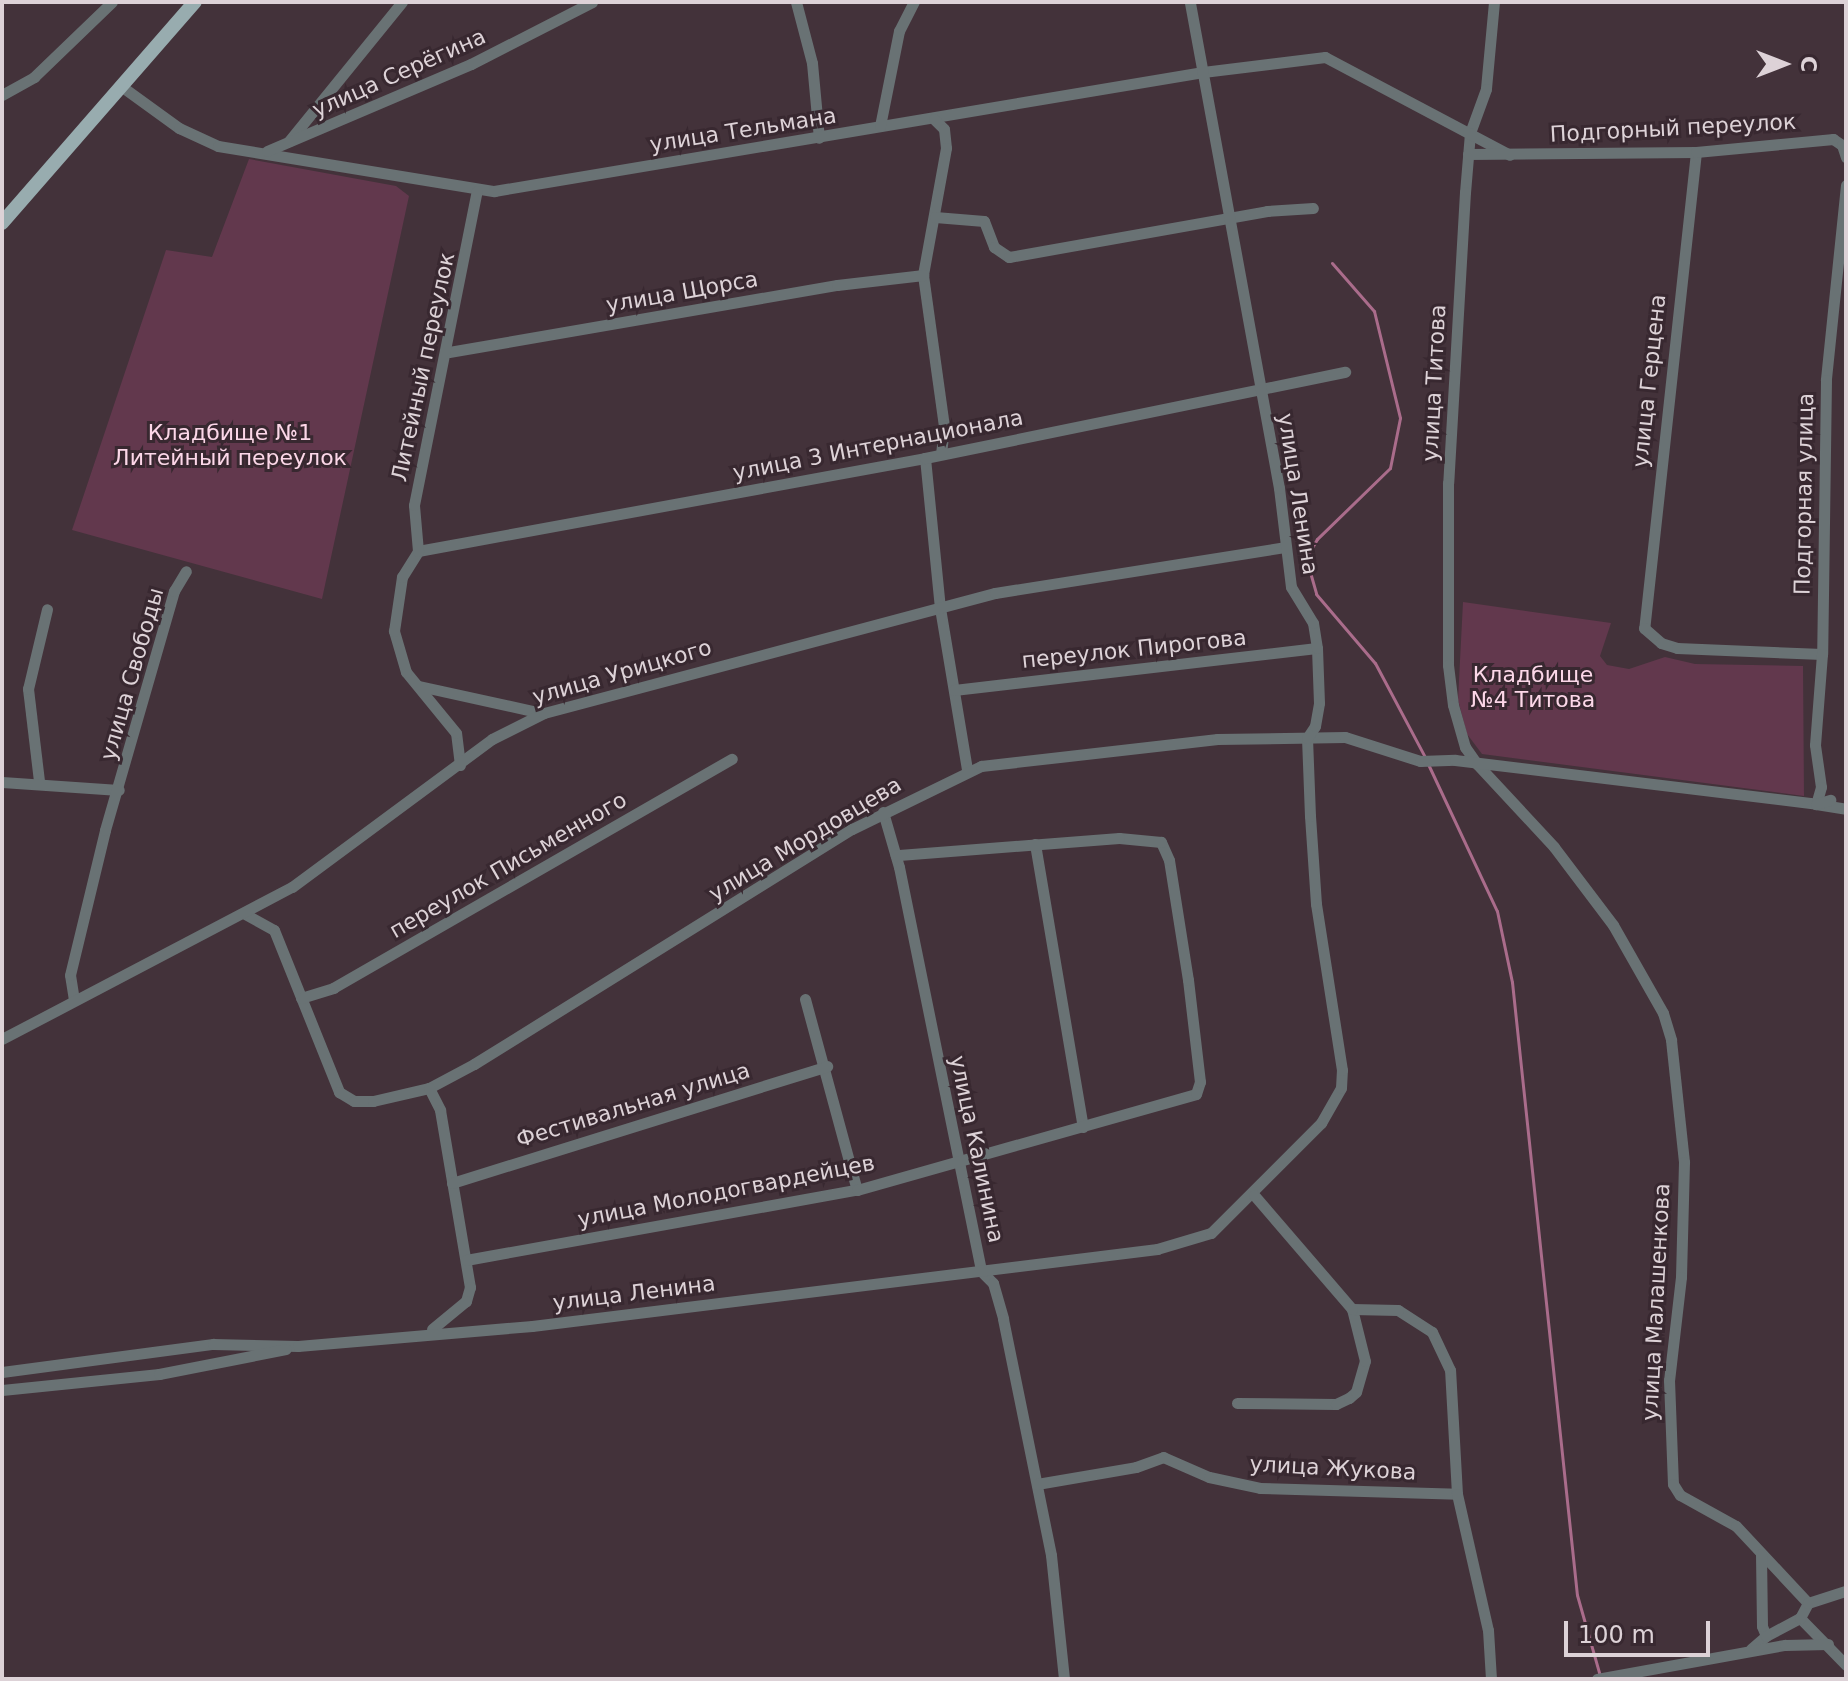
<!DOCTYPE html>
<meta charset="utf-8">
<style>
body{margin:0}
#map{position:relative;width:1848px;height:1681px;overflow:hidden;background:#43323a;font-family:"DejaVu Sans",sans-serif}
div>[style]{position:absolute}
.green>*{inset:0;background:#62384d}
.stream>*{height:3px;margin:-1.5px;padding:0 1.5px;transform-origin:1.5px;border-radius:1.5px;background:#aa6c8b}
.minor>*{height:11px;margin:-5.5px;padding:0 5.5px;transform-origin:5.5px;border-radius:5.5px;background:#697274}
.major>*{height:14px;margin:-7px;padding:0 7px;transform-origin:7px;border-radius:7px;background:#98acaf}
span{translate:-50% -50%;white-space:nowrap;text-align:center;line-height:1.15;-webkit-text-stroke:6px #382830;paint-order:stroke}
.street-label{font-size:22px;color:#ddd2d7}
.park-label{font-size:22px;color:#fcd7e8}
.frame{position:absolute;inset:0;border:4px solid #ddd2d7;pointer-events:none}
.north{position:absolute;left:1744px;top:24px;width:80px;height:80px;-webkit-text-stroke:6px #382830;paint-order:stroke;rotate:90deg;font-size:22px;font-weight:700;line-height:32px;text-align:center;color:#ddd2d7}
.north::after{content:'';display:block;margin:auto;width:28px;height:36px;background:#ddd2d7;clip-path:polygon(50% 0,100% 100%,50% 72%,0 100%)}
.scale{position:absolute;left:1564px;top:1621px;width:146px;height:36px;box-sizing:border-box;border:4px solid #ddd2d7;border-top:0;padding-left:10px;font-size:24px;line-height:28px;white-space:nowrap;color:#ddd2d7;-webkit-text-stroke:6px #382830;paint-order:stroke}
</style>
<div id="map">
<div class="green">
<i style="clip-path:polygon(249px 159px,396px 186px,409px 196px,322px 599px,72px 530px,166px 250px,212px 257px)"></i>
<i style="clip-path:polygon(1463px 602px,1611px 623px,1600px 656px,1607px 665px,1629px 669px,1665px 657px,1695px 664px,1803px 666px,1804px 796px,1482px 754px,1467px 734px,1458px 700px)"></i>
</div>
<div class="stream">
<i style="left:1332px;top:263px;width:64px;rotate:48.8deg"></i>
<i style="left:1374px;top:311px;width:110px;rotate:76.3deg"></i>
<i style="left:1400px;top:418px;width:51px;rotate:101.3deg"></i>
<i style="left:1390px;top:468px;width:102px;rotate:135.8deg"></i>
<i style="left:1317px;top:539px;width:22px;rotate:120deg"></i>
<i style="left:1306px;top:558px;width:37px;rotate:74deg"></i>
<i style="left:1316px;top:594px;width:91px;rotate:49.5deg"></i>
<i style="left:1375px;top:663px;width:106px;rotate:62deg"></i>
<i style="left:1428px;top:764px;width:162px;rotate:64.9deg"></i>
<i style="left:1497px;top:911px;width:73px;rotate:78.1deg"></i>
<i style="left:1512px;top:982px;width:616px;rotate:83.95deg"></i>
<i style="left:1577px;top:1595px;width:84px;rotate:74.1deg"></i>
</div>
<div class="minor">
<i style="left:796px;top:2px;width:63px;rotate:75.3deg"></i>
<i style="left:812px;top:63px;width:75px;rotate:84.7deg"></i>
<i style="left:1494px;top:2px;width:87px;rotate:95.3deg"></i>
<i style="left:1486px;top:89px;width:47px;rotate:110deg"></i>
<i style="left:1470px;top:133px;width:59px;rotate:94.8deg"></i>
<i style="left:1465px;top:192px;width:291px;rotate:93.3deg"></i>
<i style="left:1448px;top:483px;width:182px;rotate:90deg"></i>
<i style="left:1448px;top:665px;width:40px;rotate:82.9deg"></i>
<i style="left:1453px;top:705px;width:44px;rotate:74.1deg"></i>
<i style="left:1465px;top:747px;width:21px;rotate:55deg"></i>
<i style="left:1477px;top:764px;width:113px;rotate:47.1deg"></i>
<i style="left:1554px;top:847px;width:98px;rotate:52.9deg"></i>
<i style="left:1613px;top:925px;width:101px;rotate:60.4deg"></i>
<i style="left:1663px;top:1013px;width:28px;rotate:73deg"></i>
<i style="left:1671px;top:1040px;width:123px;rotate:83.9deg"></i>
<i style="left:1684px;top:1162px;width:115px;rotate:91.5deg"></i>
<i style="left:1681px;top:1277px;width:104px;rotate:96.6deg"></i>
<i style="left:1669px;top:1380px;width:104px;rotate:87.8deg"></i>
<i style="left:1673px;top:1484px;width:13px;rotate:58deg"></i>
<i style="left:1680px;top:1495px;width:64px;rotate:29deg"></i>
<i style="left:1736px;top:1526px;width:105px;rotate:46.9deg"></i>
<i style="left:121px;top:86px;width:72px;rotate:35.9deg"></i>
<i style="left:179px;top:128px;width:43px;rotate:24.8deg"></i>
<i style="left:218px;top:146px;width:280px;rotate:9.3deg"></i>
<i style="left:494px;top:191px;width:719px;rotate:-9.53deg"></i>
<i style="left:1203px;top:72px;width:123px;rotate:-7deg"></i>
<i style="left:1325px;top:57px;width:209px;rotate:27.9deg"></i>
<i style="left:2px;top:95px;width:37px;rotate:-29deg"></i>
<i style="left:34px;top:77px;width:108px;rotate:-43.9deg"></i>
<i style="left:934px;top:119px;width:14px;rotate:45deg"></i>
<i style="left:944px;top:129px;width:19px;rotate:84deg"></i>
<i style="left:946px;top:148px;width:129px;rotate:100.3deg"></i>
<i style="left:923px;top:275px;width:152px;rotate:82.1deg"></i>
<i style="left:944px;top:426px;width:27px;rotate:96deg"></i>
<i style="left:880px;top:126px;width:97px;rotate:-78.7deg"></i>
<i style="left:899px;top:31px;width:33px;rotate:-63deg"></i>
<i style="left:289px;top:141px;width:179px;rotate:-50.9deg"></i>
<i style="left:267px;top:151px;width:222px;rotate:-23.1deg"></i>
<i style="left:471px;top:64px;width:136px;rotate:-27.1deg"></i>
<i style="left:1696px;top:152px;width:479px;rotate:96.2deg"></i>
<i style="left:1644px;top:628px;width:23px;rotate:41deg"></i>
<i style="left:1661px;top:643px;width:17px;rotate:17deg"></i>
<i style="left:1677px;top:648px;width:145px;rotate:2.4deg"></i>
<i style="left:1468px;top:154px;width:228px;rotate:-0.5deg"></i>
<i style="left:1696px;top:152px;width:138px;rotate:-5.4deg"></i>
<i style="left:1833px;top:139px;width:11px;rotate:34deg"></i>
<i style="left:1842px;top:145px;width:13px;rotate:72deg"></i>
<i style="left:1846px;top:185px;width:196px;rotate:95.9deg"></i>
<i style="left:1826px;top:380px;width:274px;rotate:90.8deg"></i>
<i style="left:1822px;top:654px;width:91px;rotate:94.4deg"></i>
<i style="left:1815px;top:745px;width:42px;rotate:81.9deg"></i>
<i style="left:1821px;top:787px;width:18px;rotate:106deg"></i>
<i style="left:1816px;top:804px;width:30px;rotate:9deg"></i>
<i style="left:935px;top:217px;width:49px;rotate:4.7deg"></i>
<i style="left:984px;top:221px;width:28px;rotate:69deg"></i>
<i style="left:994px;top:247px;width:18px;rotate:34deg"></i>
<i style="left:1009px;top:257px;width:262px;rotate:-10.1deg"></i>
<i style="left:1267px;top:211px;width:46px;rotate:-3.7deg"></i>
<i style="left:449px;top:352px;width:394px;rotate:-9.8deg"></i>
<i style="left:837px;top:285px;width:87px;rotate:-6.6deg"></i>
<i style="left:925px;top:458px;width:151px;rotate:84.3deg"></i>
<i style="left:940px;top:608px;width:164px;rotate:80.5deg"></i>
<i style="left:418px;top:551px;width:515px;rotate:-10.39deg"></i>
<i style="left:925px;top:458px;width:429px;rotate:-11.6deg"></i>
<i style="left:419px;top:686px;width:126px;rotate:12.4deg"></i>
<i style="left:954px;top:690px;width:365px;rotate:-6.6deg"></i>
<i style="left:460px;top:765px;width:32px;rotate:-97deg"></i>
<i style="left:456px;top:733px;width:79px;rotate:-129.3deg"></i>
<i style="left:406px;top:672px;width:43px;rotate:-106.3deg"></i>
<i style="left:394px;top:631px;width:55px;rotate:-81.6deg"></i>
<i style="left:402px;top:577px;width:31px;rotate:-58deg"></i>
<i style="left:418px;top:551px;width:46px;rotate:-95deg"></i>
<i style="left:414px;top:505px;width:320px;rotate:-78.7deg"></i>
<i style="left:39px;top:781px;width:93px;rotate:-96.8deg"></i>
<i style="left:28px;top:689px;width:82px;rotate:-76.6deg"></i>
<i style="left:2px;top:782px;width:117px;rotate:3.9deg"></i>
<i style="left:883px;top:812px;width:57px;rotate:73.8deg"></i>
<i style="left:899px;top:867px;width:412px;rotate:78.5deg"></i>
<i style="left:981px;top:1271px;width:17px;rotate:45deg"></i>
<i style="left:993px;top:1283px;width:37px;rotate:74deg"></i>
<i style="left:1003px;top:1319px;width:241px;rotate:78.5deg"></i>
<i style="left:1051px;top:1555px;width:125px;rotate:84deg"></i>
<i style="left:1035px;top:844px;width:287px;rotate:80.4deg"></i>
<i style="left:245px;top:914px;width:33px;rotate:29deg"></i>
<i style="left:274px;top:930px;width:175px;rotate:68.1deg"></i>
<i style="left:339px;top:1092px;width:17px;rotate:31deg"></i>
<i style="left:354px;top:1101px;width:19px"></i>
<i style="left:373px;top:1101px;width:57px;rotate:-13.1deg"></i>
<i style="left:429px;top:1088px;width:51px;rotate:-28.1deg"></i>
<i style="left:474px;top:1064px;width:445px;rotate:-31.9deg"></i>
<i style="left:852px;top:829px;width:144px;rotate:-26deg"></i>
<i style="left:981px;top:766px;width:238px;rotate:-6.5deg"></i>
<i style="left:1217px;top:739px;width:128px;rotate:-0.9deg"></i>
<i style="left:1345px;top:737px;width:79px;rotate:17.7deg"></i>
<i style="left:1420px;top:761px;width:35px;rotate:-2deg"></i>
<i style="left:1455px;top:760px;width:364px;rotate:6.9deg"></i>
<i style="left:1816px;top:804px;width:15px;rotate:-16deg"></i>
<i style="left:301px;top:998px;width:34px;rotate:-17deg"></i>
<i style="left:333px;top:988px;width:460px;rotate:-29.9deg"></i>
<i style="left:805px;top:999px;width:198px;rotate:74.8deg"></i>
<i style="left:74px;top:1000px;width:25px;rotate:-99deg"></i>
<i style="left:70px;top:975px;width:149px;rotate:-76.4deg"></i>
<i style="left:105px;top:830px;width:249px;rotate:-73.9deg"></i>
<i style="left:174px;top:591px;width:23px;rotate:-59deg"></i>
<i style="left:2px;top:1039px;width:327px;rotate:-27.7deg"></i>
<i style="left:292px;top:887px;width:249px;rotate:-36.5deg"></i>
<i style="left:492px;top:739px;width:58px;rotate:-26.6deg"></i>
<i style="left:544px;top:713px;width:467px;rotate:-14.9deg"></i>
<i style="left:995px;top:593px;width:293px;rotate:-9deg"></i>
<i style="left:429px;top:1088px;width:25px;rotate:63deg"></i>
<i style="left:440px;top:1110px;width:180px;rotate:80.4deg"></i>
<i style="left:470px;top:1287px;width:15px;rotate:106deg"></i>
<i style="left:466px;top:1301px;width:44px;rotate:140.5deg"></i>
<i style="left:452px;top:1183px;width:393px;rotate:-17.3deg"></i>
<i style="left:466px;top:1260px;width:397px;rotate:-10.2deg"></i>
<i style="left:857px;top:1190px;width:352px;rotate:-15.8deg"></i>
<i style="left:1196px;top:1094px;width:13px;rotate:-72deg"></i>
<i style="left:1200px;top:1082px;width:103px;rotate:-96.7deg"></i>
<i style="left:1188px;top:980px;width:121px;rotate:-99deg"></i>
<i style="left:1169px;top:860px;width:20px;rotate:-114deg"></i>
<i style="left:1161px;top:842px;width:42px;rotate:-174.6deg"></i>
<i style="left:1119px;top:838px;width:224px;rotate:175.6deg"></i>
<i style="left:2px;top:1372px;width:213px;rotate:-7.6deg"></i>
<i style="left:213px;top:1344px;width:85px;rotate:1.3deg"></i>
<i style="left:298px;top:1346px;width:235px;rotate:-4.9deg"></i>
<i style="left:532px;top:1326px;width:630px;rotate:-7.02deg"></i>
<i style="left:1157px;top:1249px;width:56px;rotate:-16.5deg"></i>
<i style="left:1211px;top:1233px;width:156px;rotate:-45deg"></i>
<i style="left:1321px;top:1123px;width:40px;rotate:-60.3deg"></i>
<i style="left:1341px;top:1088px;width:18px;rotate:-87deg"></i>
<i style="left:1342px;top:1070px;width:168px;rotate:-98.9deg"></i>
<i style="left:1316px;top:904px;width:88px;rotate:-93.9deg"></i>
<i style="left:1310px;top:816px;width:78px;rotate:-92.2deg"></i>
<i style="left:1307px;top:738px;width:14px;rotate:-56deg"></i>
<i style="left:1315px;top:726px;width:23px;rotate:-80deg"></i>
<i style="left:1319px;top:703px;width:55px;rotate:-92.1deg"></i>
<i style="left:1317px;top:648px;width:25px;rotate:-99deg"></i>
<i style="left:1313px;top:623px;width:42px;rotate:-121.4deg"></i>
<i style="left:1291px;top:587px;width:100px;rotate:-96.9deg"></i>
<i style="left:1279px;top:488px;width:494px;rotate:-100.4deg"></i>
<i style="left:2px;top:1390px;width:158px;rotate:-5.8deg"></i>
<i style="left:159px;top:1374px;width:129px;rotate:-11.1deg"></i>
<i style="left:1237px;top:1403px;width:99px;rotate:0.6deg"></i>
<i style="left:1336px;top:1404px;width:14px;rotate:-25deg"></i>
<i style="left:1349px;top:1398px;width:9px;rotate:-41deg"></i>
<i style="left:1356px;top:1392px;width:32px;rotate:-74deg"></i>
<i style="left:1365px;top:1361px;width:54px;rotate:-104deg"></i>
<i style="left:1037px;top:1484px;width:100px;rotate:-9.7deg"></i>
<i style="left:1136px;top:1467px;width:29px;rotate:-20deg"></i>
<i style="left:1163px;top:1457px;width:50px;rotate:23.5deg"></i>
<i style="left:1209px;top:1477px;width:52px;rotate:12.2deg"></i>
<i style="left:1260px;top:1488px;width:197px;rotate:1.7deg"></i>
<i style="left:1457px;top:1494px;width:124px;rotate:-93.2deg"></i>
<i style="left:1450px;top:1370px;width:42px;rotate:-115.3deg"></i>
<i style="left:1432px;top:1332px;width:40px;rotate:-147.1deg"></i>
<i style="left:1398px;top:1310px;width:46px;rotate:-178.8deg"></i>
<i style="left:1352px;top:1309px;width:150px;rotate:-130.7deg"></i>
<i style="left:1457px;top:1494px;width:139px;rotate:77.2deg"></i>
<i style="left:1488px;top:1630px;width:49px;rotate:86.5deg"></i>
<i style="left:1800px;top:1618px;width:66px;rotate:45.6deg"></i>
<i style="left:1766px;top:1636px;width:38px;rotate:-28deg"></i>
<i style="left:1800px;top:1618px;width:17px;rotate:-62deg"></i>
<i style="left:1808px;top:1603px;width:40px;rotate:-18deg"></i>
<i style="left:1751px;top:1649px;width:20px;rotate:-41deg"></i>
<i style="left:1766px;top:1636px;width:11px;rotate:-112deg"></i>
<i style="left:1762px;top:1626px;width:72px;rotate:-90.8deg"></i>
<i style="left:1597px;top:1679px;width:191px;rotate:-10.3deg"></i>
<i style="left:1785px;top:1645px;width:43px;rotate:-1.3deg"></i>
</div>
<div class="major">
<i style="left:2px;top:223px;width:293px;rotate:-48.9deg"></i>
</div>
<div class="street-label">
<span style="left:399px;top:73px;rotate:-24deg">улица Серёгина</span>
<span style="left:1673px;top:128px;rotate:-3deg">Подгорный переулок</span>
<span style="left:743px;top:130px;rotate:-9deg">улица Тельмана</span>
<span style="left:682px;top:292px;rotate:-10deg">улица Щорса</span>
<span style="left:423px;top:367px;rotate:-78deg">Литейный переулок</span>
<span style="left:1649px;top:381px;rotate:-84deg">улица Герцена</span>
<span style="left:1434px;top:383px;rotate:-87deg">улица Титова</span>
<span style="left:878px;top:445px;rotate:-11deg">улица 3 Интернационала</span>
<span style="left:1298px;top:494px;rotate:81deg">улица Ленина</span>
<span style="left:1804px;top:494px;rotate:-89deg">Подгорная улица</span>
<span style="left:1134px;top:649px;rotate:-6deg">переулок Пирогова</span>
<span style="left:622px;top:672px;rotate:-16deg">улица Урицкого</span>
<span style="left:132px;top:674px;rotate:-74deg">улица Свободы</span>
<span style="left:805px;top:839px;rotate:-31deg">улица Мордовцева</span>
<span style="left:508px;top:865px;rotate:-30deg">переулок Письменного</span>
<span style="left:633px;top:1105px;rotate:-17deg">Фестивальная улица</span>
<span style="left:977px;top:1149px;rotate:78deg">улица Калинина</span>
<span style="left:726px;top:1191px;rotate:-11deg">улица Молодогвардейцев</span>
<span style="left:634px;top:1293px;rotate:-7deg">улица Ленина</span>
<span style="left:1656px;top:1302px;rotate:-87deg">улица Малашенкова</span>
<span style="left:1333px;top:1468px;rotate:3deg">улица Жукова</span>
</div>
<div class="park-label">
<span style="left:230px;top:445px">Кладбище №1<br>Литейный переулок</span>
<span style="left:1533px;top:687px">Кладбище<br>№4 Титова</span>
</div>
<div class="frame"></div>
<div class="north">С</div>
<div class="scale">100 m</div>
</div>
